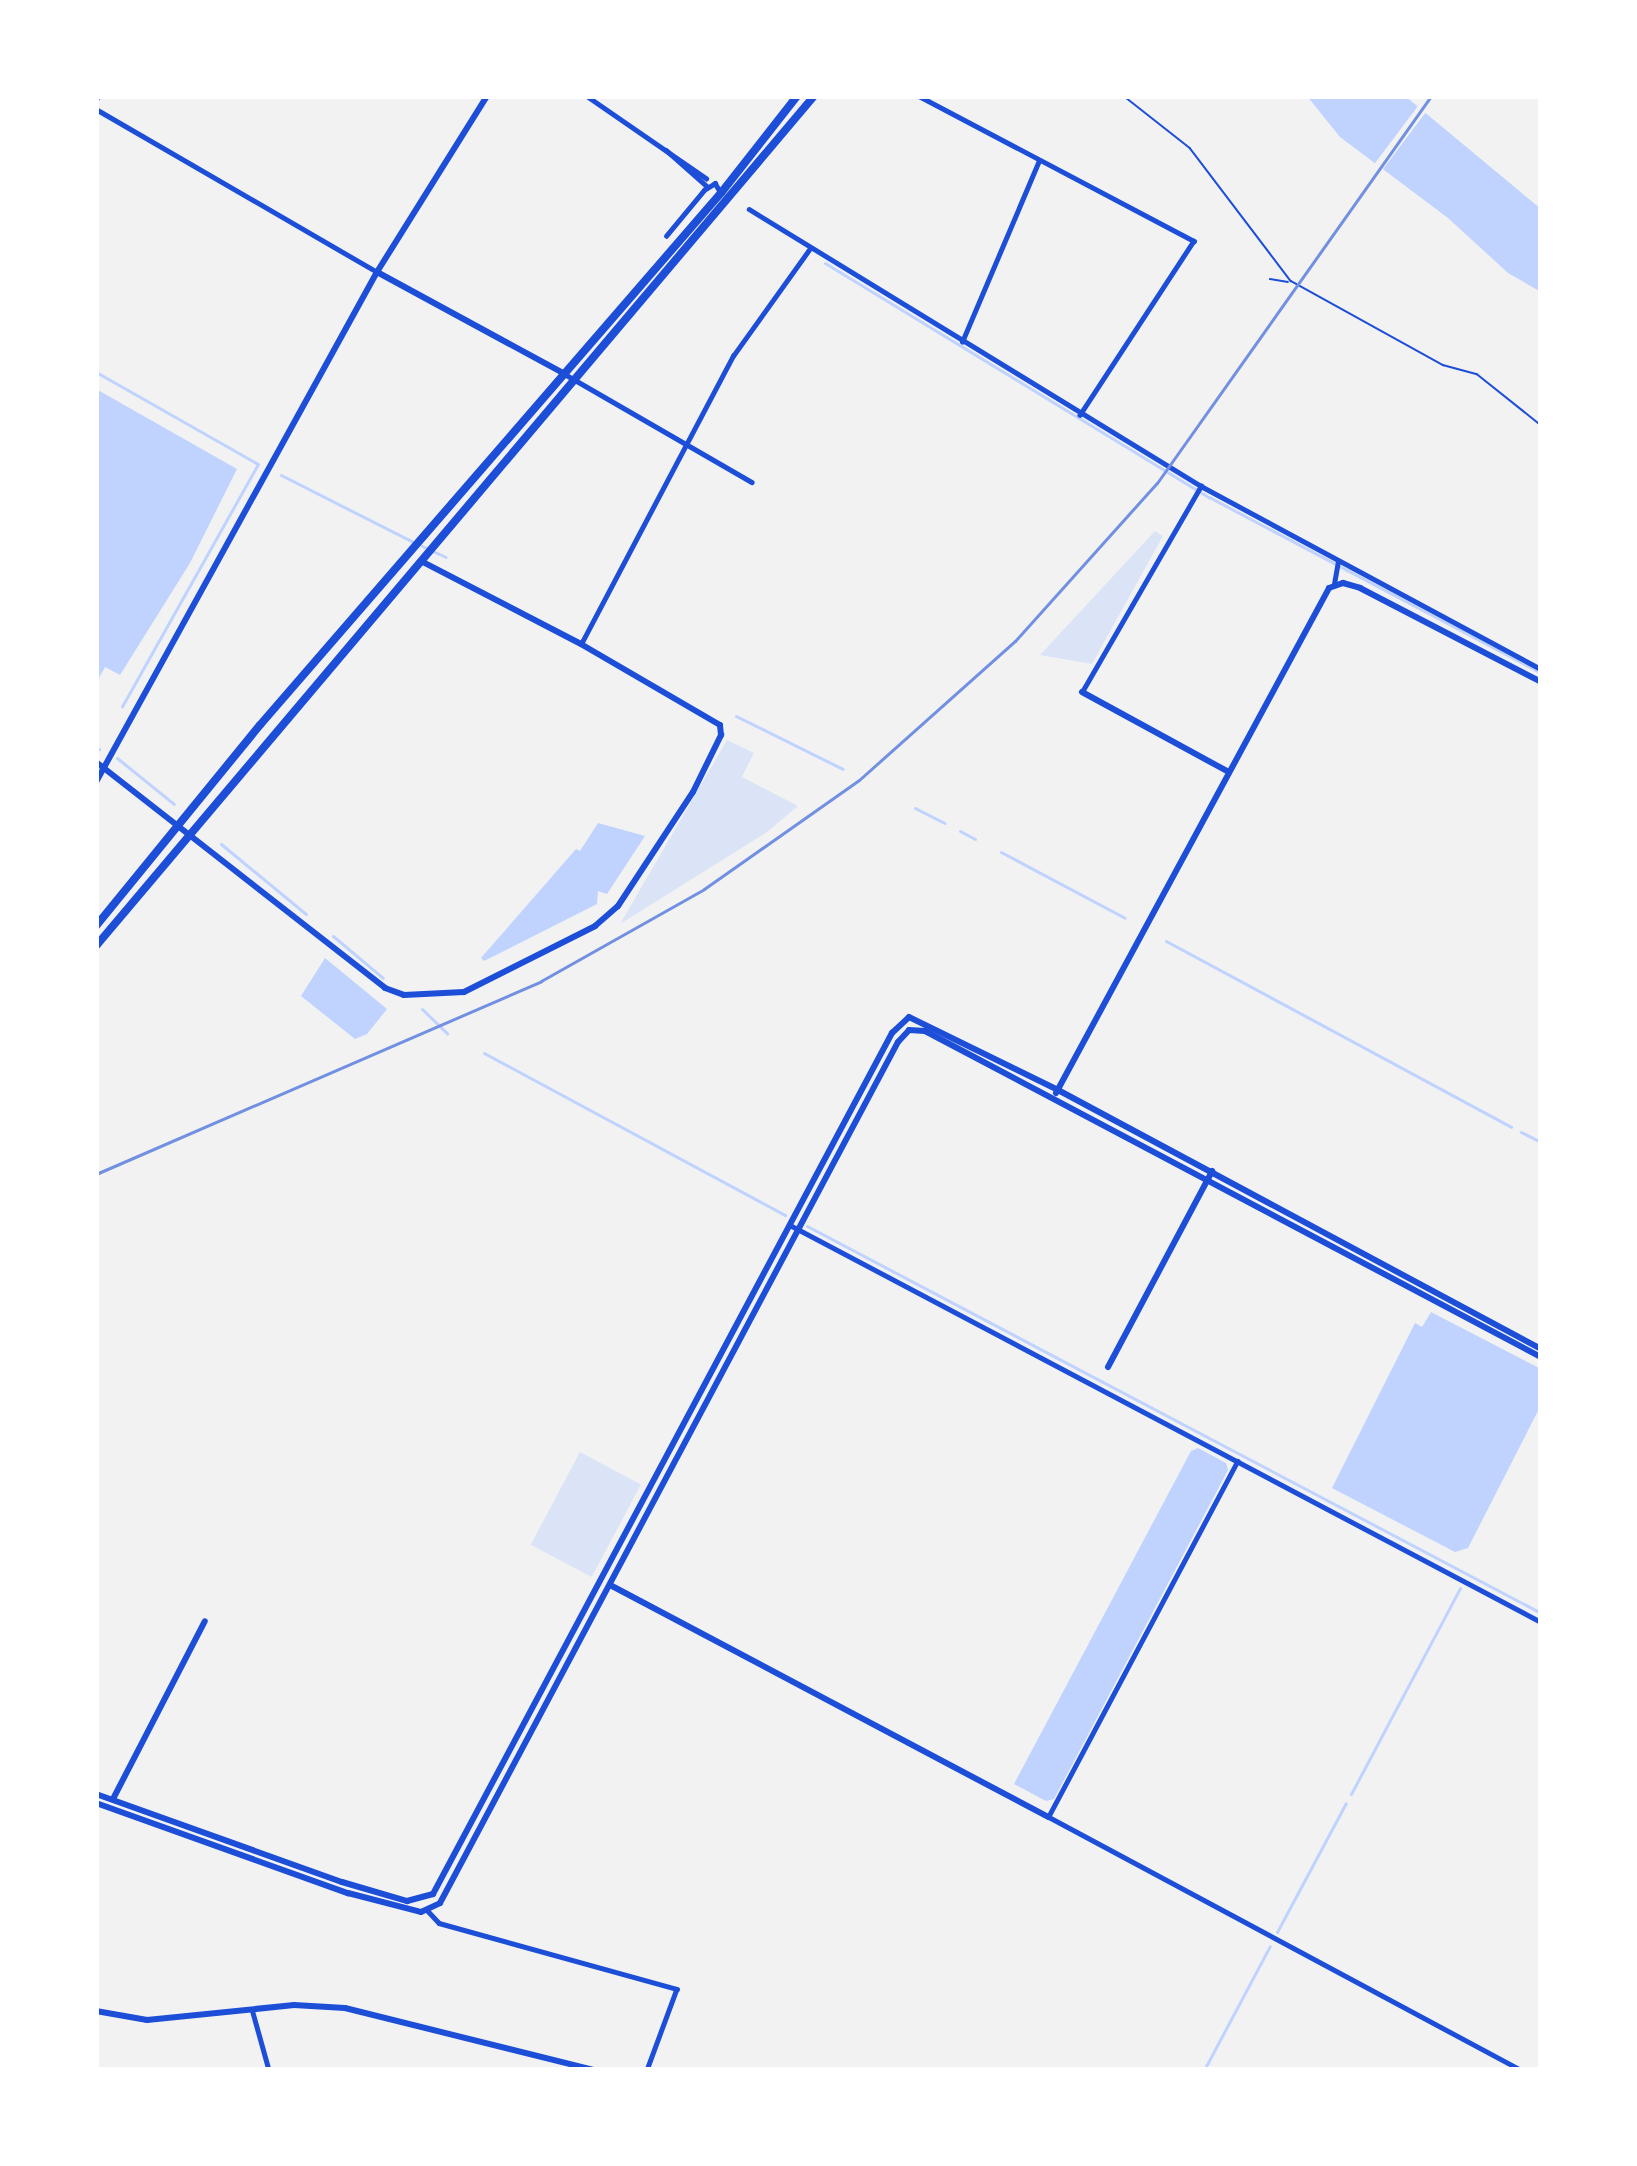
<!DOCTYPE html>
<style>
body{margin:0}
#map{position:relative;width:1637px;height:2166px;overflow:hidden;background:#f2f2f2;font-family:"IBM Plex Sans",sans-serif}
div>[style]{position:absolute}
.green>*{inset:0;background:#dbe4f7;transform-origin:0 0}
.water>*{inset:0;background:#bfd3fe}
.pier>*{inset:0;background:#f2f2f2;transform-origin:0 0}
.stream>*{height:3px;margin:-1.5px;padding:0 1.5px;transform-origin:1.5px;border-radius:1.5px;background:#bfd3fe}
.path>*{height:1.5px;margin:-0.75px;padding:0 0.75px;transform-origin:0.75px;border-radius:0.75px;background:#1d4ed8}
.minor>*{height:4.5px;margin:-2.25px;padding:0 2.25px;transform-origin:2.25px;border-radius:2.25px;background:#1d4ed8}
.tertiary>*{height:6px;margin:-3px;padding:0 3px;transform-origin:3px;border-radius:3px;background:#1d4ed8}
.secondary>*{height:6px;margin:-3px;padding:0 3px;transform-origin:3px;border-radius:3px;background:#1d4ed8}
.primary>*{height:8px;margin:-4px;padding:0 4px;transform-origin:4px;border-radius:4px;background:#1d4ed8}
.rail>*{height:3px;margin:-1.5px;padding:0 1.5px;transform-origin:1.5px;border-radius:1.5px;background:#7290e2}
span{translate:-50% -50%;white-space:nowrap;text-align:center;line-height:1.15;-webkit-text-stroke:10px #fff;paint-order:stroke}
.frame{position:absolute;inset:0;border:99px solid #fff;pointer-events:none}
</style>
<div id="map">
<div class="green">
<i style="clip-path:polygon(1155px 531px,1163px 536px,1092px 664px,1040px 655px)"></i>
<i style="clip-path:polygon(727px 740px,754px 753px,742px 777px,798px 806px,767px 832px,620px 924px)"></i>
<i style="left:580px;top:1452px;width:69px;height:105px;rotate:28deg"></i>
</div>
<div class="water">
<i style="clip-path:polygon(1307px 96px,1405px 96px,1541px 209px,1541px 292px,1508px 273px,1448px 218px,1340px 137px)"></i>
<i style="clip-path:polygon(96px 389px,237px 469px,190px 563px,120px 675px,105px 667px,96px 683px)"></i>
<i style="clip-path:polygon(598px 823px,645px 836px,607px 894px,598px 891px,597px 904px,484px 961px,481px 958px,576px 849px,580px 851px)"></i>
<i style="clip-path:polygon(325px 958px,387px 1009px,367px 1034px,355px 1039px,301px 996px)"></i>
<i style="clip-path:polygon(1431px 1312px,1541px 1369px,1541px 1405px,1468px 1548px,1455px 1552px,1332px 1488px,1415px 1323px,1422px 1327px)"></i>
<i style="clip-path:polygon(1198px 1448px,1226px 1463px,1228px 1470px,1054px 1799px,1046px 1801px,1014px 1784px,1191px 1451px)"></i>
</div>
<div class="pier">
<i style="left:1421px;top:102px;width:10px;height:85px;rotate:37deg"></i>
</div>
<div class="stream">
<i style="left:825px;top:263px;width:450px;rotate:31.4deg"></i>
<i style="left:1209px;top:497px;width:376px;rotate:27.9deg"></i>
<i style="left:96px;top:372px;width:186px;rotate:29.6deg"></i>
<i style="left:258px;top:464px;width:278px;rotate:119.3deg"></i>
<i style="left:281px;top:475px;width:148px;rotate:26.9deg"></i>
<i style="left:422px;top:546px;width:26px;rotate:25deg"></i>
<i style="left:736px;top:716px;width:119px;rotate:26.4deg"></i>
<i style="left:96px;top:747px;width:4px;rotate:34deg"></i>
<i style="left:117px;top:758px;width:73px;rotate:38.9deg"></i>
<i style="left:915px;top:808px;width:33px;rotate:27deg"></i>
<i style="left:960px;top:831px;width:17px;rotate:28deg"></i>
<i style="left:221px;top:844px;width:110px;rotate:39.5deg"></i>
<i style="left:1001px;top:852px;width:140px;rotate:28deg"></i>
<i style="left:333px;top:936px;width:65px;rotate:40deg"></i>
<i style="left:1166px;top:941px;width:392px;rotate:28.3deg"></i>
<i style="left:422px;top:1009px;width:35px;rotate:44deg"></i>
<i style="left:484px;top:1053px;width:342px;rotate:28.3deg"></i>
<i style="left:1521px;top:1132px;width:22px;rotate:27deg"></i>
<i style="left:807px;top:1226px;width:830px;rotate:27.8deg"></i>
<i style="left:1351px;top:1794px;width:233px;rotate:-62.1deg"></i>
<i style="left:1277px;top:1932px;width:146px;rotate:-61.9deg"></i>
<i style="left:1204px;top:2070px;width:140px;rotate:-62deg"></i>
</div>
<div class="path">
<i style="left:1124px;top:96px;width:84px;rotate:38.2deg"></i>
<i style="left:1190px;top:148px;width:167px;rotate:52.8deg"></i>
<i style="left:1291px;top:281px;width:174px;rotate:28.9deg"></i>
<i style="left:1443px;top:365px;width:35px;rotate:15deg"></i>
<i style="left:1477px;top:374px;width:82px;rotate:38.6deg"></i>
<i style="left:1270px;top:279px;width:18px;rotate:9deg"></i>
</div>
<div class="minor">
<i style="left:587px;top:96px;width:145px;rotate:34.6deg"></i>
<i style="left:919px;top:96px;width:311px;rotate:27.8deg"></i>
<i style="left:1194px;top:241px;width:208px;rotate:123.2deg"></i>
<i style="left:96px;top:100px;width:4px;rotate:-63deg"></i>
<i style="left:96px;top:109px;width:325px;rotate:30.1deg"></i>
<i style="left:666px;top:150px;width:56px;rotate:41.4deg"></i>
<i style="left:749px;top:209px;width:530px;rotate:31.5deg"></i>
<i style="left:1201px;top:486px;width:386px;rotate:28.3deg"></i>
<i style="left:666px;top:236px;width:60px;rotate:-50.4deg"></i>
<i style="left:704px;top:190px;width:13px;rotate:-32deg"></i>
<i style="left:715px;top:183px;width:12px;rotate:59deg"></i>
<i style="left:962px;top:342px;width:197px;rotate:-67deg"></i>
<i style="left:563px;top:373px;width:218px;rotate:30deg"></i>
<i style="left:1334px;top:584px;width:22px;rotate:-80deg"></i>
<i style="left:581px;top:644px;width:326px;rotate:-62.2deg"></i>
<i style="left:733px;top:356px;width:130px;rotate:-54.4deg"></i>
<i style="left:1082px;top:692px;width:238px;rotate:-60deg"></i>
<i style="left:790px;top:1225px;width:849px;rotate:27.86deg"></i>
<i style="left:1238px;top:1461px;width:403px;rotate:118deg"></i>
<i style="left:1049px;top:1817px;width:536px;rotate:28.19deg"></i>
<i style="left:428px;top:1911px;width:16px;rotate:47deg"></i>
<i style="left:439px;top:1923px;width:247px;rotate:15.5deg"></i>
<i style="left:677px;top:1989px;width:86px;rotate:110.3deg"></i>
<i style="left:252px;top:2009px;width:63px;rotate:74.4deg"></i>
</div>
<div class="tertiary">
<i style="left:377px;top:272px;width:212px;rotate:28.5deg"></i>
<i style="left:1082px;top:692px;width:167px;rotate:28.6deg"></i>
<i style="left:96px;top:762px;width:367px;rotate:38deg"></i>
<i style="left:385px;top:988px;width:20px;rotate:20deg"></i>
<i style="left:404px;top:995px;width:60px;rotate:-2.9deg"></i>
<i style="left:464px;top:992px;width:147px;rotate:-26.7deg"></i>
<i style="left:595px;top:926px;width:30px;rotate:-41deg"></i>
<i style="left:618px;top:906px;width:136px;rotate:-56.7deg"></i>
<i style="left:693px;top:792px;width:64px;rotate:-63.8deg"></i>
<i style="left:721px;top:735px;width:10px;rotate:-96deg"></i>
<i style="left:720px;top:725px;width:161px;rotate:-149.8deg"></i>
<i style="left:581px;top:644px;width:180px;rotate:-152.6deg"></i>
<i style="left:96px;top:782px;width:582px;rotate:-61.15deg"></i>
<i style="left:377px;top:272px;width:208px;rotate:-58deg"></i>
<i style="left:1056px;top:1093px;width:574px;rotate:-61.6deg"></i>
<i style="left:1329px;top:588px;width:15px;rotate:-20deg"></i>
<i style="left:1343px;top:583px;width:18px;rotate:16deg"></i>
<i style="left:1360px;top:588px;width:204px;rotate:27.4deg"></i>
<i style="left:1108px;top:1367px;width:222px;rotate:-62deg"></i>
<i style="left:612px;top:1586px;width:494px;rotate:27.9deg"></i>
<i style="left:96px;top:1794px;width:261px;rotate:19.7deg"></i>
<i style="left:342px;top:1882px;width:68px;rotate:16.3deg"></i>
<i style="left:407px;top:1901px;width:27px;rotate:-15deg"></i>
<i style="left:433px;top:1894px;width:976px;rotate:-61.94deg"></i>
<i style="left:892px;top:1033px;width:23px;rotate:-43deg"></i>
<i style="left:909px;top:1017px;width:166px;rotate:26.1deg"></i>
<i style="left:1058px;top:1090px;width:548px;rotate:28.2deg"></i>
<i style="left:113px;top:1799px;width:200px;rotate:-62.7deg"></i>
<i style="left:96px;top:1803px;width:268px;rotate:19.7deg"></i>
<i style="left:348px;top:1893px;width:75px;rotate:14.6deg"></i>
<i style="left:421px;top:1912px;width:21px;rotate:-25deg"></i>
<i style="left:440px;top:1903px;width:975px;rotate:-61.99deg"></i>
<i style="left:898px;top:1042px;width:16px;rotate:-47deg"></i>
<i style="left:909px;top:1030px;width:16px;rotate:4deg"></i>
<i style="left:925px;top:1031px;width:697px;rotate:27.89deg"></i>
</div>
<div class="secondary">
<i style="left:96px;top:2011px;width:52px;rotate:10deg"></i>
<i style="left:147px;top:2020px;width:148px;rotate:-5.8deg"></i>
<i style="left:294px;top:2005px;width:51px;rotate:3.4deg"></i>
<i style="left:345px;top:2008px;width:257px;rotate:14deg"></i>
</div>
<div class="primary">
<i style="left:96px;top:926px;width:259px;rotate:-50.8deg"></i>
<i style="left:260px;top:725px;width:704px;rotate:-49.09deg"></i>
<i style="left:721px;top:193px;width:123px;rotate:-51.9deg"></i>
<i style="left:96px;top:946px;width:1113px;rotate:-49.81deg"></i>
</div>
<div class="rail">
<i style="left:96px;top:1174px;width:485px;rotate:-23.4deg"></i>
<i style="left:541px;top:981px;width:187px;rotate:-29.4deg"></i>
<i style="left:704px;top:889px;width:189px;rotate:-35.1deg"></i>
<i style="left:859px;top:780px;width:209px;rotate:-41.7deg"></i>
<i style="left:1015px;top:641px;width:212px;rotate:-48.1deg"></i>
<i style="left:1157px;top:483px;width:474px;rotate:-54.7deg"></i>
</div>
<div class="frame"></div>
</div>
